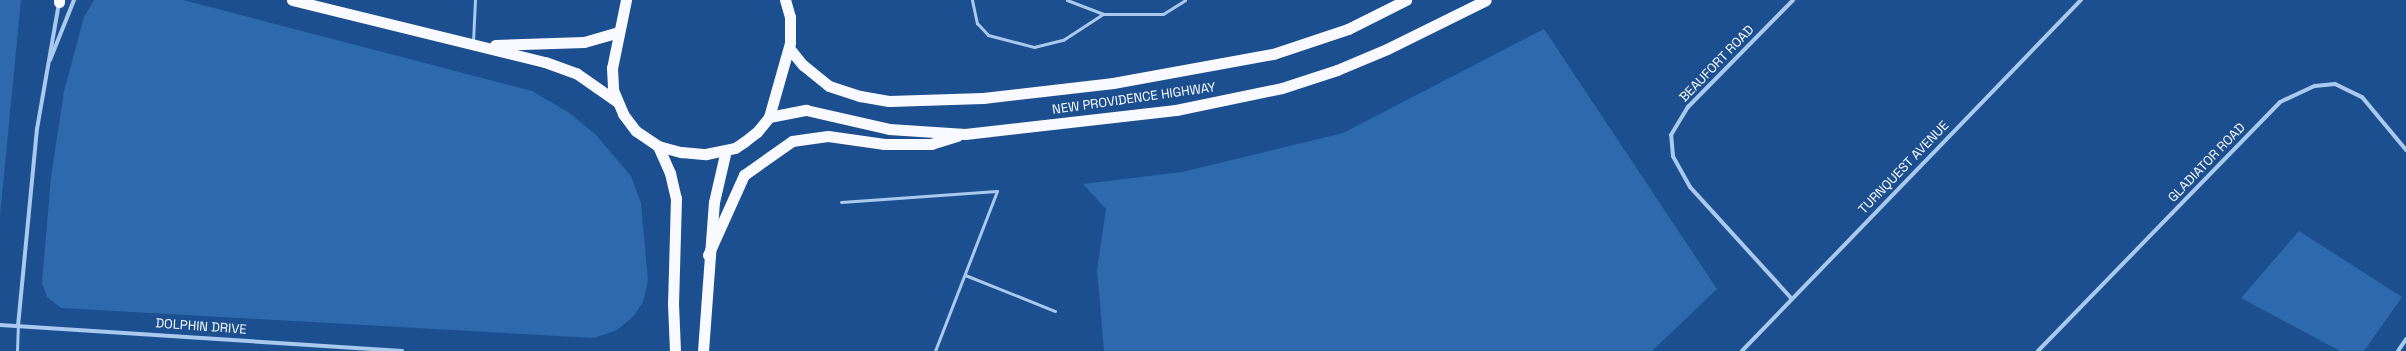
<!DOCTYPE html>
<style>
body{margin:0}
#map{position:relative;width:2406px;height:351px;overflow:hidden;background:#1b4f8f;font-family:"Space Grotesk",sans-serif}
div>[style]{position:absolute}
.green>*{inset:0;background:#2e69ad}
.service>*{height:3px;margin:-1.5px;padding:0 1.5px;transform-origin:1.5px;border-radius:1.5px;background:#a9c9ee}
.minor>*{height:4px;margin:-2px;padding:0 2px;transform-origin:2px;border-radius:2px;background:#a9c9ee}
.trunk>*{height:11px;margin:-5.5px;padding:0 5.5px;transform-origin:5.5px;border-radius:5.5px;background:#f8faff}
span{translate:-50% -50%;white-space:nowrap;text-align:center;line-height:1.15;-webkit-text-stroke:4px #1b4f8f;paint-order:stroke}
.street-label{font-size:13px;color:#fff}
</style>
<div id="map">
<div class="green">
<i style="clip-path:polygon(0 0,21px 0,0 216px)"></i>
<i style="clip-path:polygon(94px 0,183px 0,532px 91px,568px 112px,595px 134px,631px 176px,641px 203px,648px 281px,643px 302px,634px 316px,617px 330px,594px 338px,61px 308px,47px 297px,42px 283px,51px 177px,64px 91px,84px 17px)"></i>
<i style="clip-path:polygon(1544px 29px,1717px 289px,1652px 351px,1104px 351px,1097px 270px,1106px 209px,1083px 184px,1182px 172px,1343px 133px)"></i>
<i style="clip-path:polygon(2299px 231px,2402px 297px,2364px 351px,2340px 351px,2241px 298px)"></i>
</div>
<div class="service">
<i style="left:972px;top:0;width:24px;rotate:78deg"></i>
<i style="left:977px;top:23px;width:16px;rotate:47deg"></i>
<i style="left:988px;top:35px;width:48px;rotate:14.6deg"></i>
<i style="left:1034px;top:47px;width:30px;rotate:-14deg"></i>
<i style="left:1063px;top:40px;width:48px;rotate:-33deg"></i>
<i style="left:1067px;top:0;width:39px;rotate:21deg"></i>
<i style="left:1103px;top:14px;width:60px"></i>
<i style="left:1163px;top:14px;width:26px;rotate:-32deg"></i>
<i style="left:473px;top:42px;width:42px;rotate:-87.3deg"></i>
<i style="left:841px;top:202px;width:156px;rotate:-4deg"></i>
<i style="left:997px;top:191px;width:172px;rotate:111.2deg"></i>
<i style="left:965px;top:275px;width:97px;rotate:21.8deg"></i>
<i style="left:17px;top:351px;width:25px;rotate:-88deg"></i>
</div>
<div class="minor">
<i style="left:50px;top:60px;width:65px;rotate:-68.2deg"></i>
<i style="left:1792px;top:299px;width:151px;rotate:-132.3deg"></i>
<i style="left:1690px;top:187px;width:35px;rotate:-119deg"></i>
<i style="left:1673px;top:156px;width:21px;rotate:-95deg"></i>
<i style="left:1671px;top:135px;width:33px;rotate:-59deg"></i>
<i style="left:1688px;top:107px;width:150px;rotate:-45.5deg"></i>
<i style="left:0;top:325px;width:403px;rotate:3.7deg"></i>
<i style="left:18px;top:326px;width:198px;rotate:-84.5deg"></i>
<i style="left:37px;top:129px;width:128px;rotate:-80.1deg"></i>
<i style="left:1742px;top:351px;width:488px;rotate:-46deg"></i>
<i style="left:2038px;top:351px;width:347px;rotate:-45.8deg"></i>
<i style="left:2280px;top:102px;width:38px;rotate:-25deg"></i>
<i style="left:2315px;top:86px;width:20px;rotate:-6deg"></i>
<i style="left:2335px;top:84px;width:30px;rotate:26deg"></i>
<i style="left:2362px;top:97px;width:69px;rotate:50.3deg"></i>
<i style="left:2398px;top:351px;width:14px;rotate:-56deg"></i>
</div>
<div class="trunk">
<i style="left:292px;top:0;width:260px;rotate:13.8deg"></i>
<i style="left:545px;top:62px;width:33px;rotate:20deg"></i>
<i style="left:576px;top:73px;width:49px;rotate:35deg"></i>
<i style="left:626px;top:0;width:69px;rotate:101.6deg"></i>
<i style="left:612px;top:68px;width:22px;rotate:87deg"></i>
<i style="left:613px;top:90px;width:26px;rotate:67deg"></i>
<i style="left:623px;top:114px;width:21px;rotate:53deg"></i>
<i style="left:636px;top:131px;width:27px;rotate:34deg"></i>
<i style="left:658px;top:146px;width:24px;rotate:15deg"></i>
<i style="left:681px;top:152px;width:25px;rotate:5deg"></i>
<i style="left:706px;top:154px;width:30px;rotate:-12deg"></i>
<i style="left:735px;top:148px;width:11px;rotate:-34deg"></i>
<i style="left:744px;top:142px;width:16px;rotate:-38deg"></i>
<i style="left:757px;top:132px;width:19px;rotate:-51deg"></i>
<i style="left:769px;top:117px;width:77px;rotate:-74.2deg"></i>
<i style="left:790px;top:43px;width:26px;rotate:-90deg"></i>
<i style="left:790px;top:17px;width:18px;rotate:-106deg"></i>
<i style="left:59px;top:2px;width:2px;rotate:-90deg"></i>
<i style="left:495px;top:45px;width:89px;rotate:-1.9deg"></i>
<i style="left:584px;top:42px;width:35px;rotate:-16deg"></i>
<i style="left:789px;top:48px;width:22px;rotate:51deg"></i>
<i style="left:803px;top:65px;width:33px;rotate:39deg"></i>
<i style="left:829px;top:86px;width:33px;rotate:18deg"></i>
<i style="left:860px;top:96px;width:29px;rotate:10deg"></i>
<i style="left:889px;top:101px;width:94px;rotate:-1.8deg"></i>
<i style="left:983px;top:98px;width:131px;rotate:-6.6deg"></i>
<i style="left:1113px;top:83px;width:163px;rotate:-10.3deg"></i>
<i style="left:1273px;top:54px;width:79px;rotate:-18.4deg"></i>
<i style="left:1348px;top:29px;width:65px;rotate:-26.6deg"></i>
<i style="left:769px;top:117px;width:38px;rotate:-11deg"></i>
<i style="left:806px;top:110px;width:85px;rotate:12.9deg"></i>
<i style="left:889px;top:129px;width:76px;rotate:3.8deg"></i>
<i style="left:965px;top:134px;width:212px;rotate:-6.5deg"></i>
<i style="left:1176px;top:110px;width:108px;rotate:-11.7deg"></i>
<i style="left:1282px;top:88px;width:58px;rotate:-18.1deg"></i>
<i style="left:1337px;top:70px;width:54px;rotate:-22.8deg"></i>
<i style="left:1387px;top:49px;width:110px;rotate:-26.3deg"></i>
<i style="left:658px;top:146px;width:30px;rotate:66deg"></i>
<i style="left:670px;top:173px;width:26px;rotate:77deg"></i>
<i style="left:676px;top:198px;width:105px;rotate:91.6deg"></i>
<i style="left:673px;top:303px;width:48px;rotate:87.6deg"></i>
<i style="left:708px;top:255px;width:88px;rotate:-65.8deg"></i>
<i style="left:744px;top:175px;width:59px;rotate:-35.3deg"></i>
<i style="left:792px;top:141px;width:36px;rotate:-8deg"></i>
<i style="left:828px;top:136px;width:57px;rotate:8.1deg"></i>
<i style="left:884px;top:144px;width:47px"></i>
<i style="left:931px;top:144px;width:27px;rotate:-17deg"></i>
<i style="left:703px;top:351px;width:149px;rotate:-85.8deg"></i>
<i style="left:714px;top:202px;width:53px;rotate:-77deg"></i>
</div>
<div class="street-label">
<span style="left:1717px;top:64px;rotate:-46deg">BEAUFORT ROAD</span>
<span style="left:1134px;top:99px;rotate:-8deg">NEW PROVIDENCE HIGHWAY</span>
<span style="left:2207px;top:163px;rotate:-46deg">GLADIATOR ROAD</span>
<span style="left:1904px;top:168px;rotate:-46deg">TURNQUEST AVENUE</span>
<span style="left:201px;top:327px;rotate:4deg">DOLPHIN DRIVE</span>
</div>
</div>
